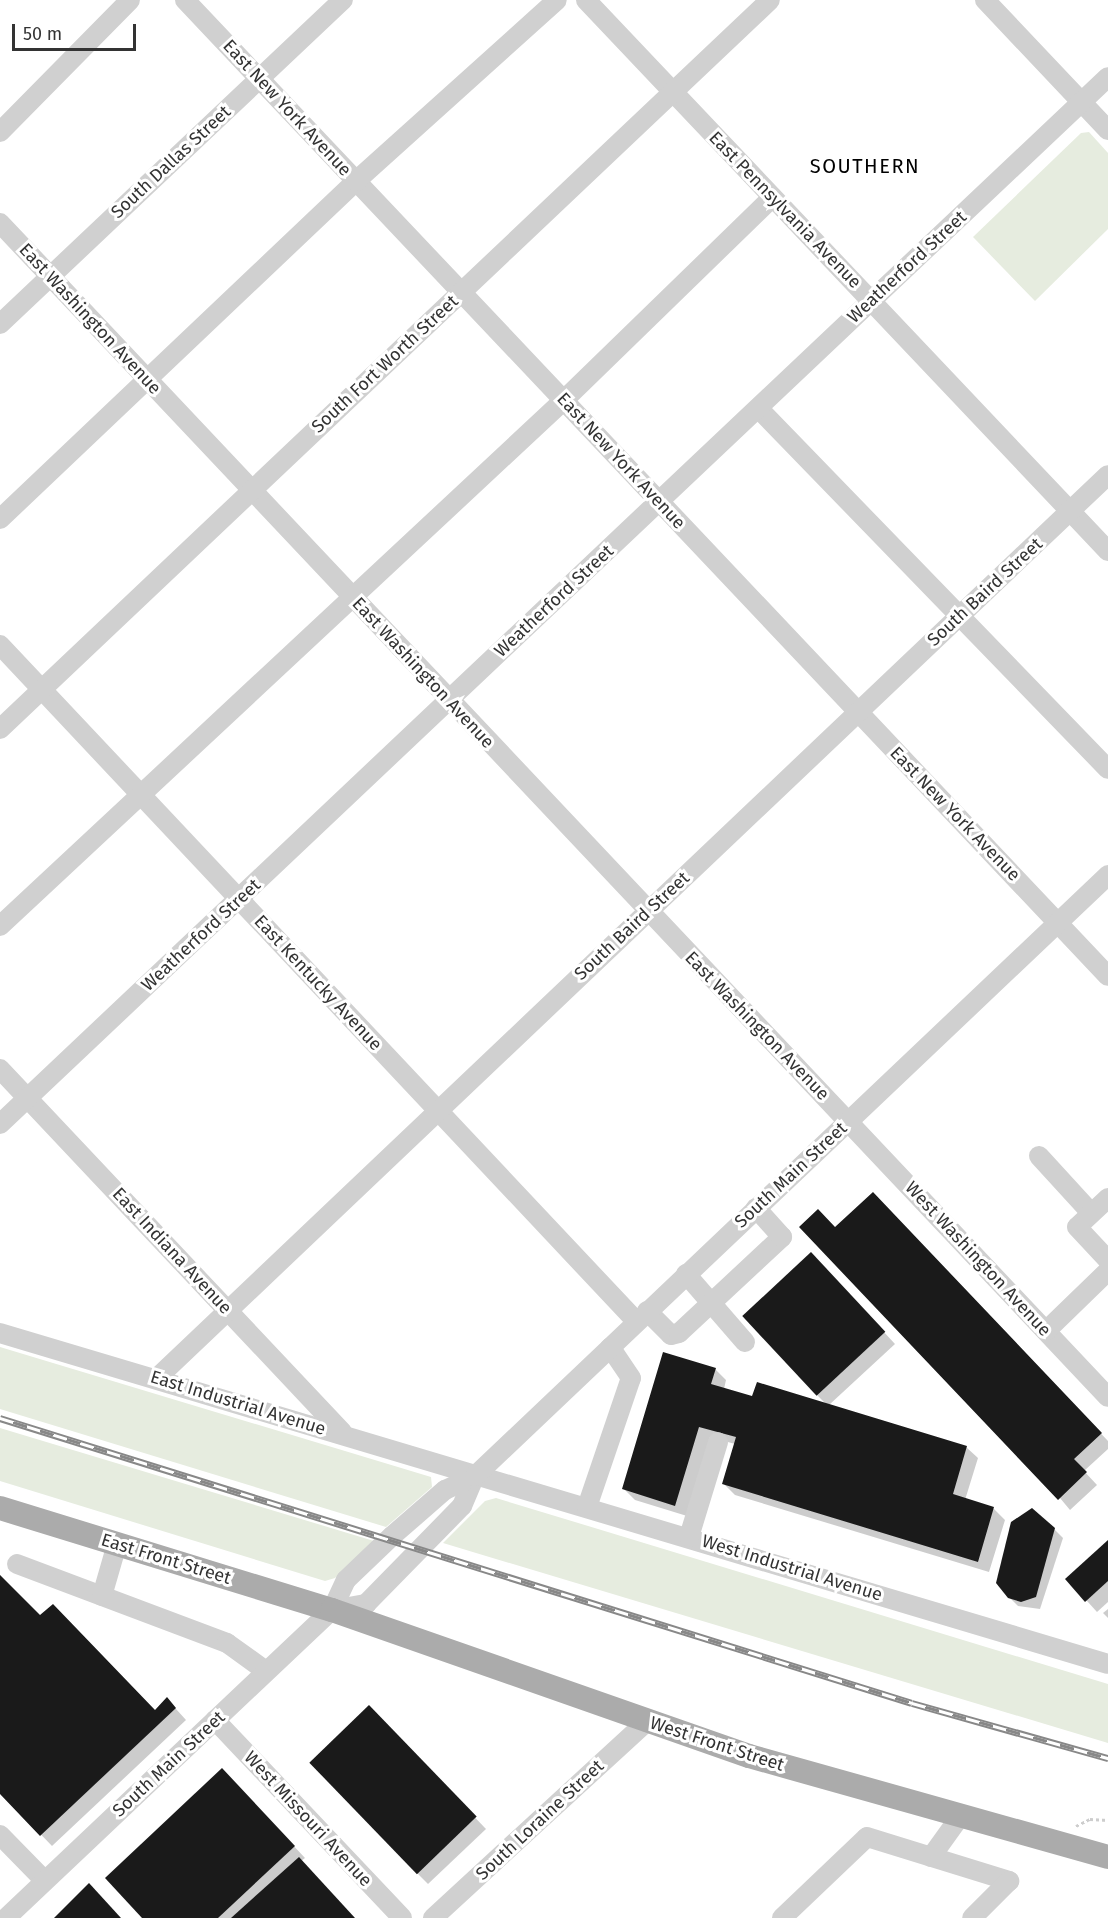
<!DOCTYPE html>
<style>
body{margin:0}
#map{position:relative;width:1108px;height:1918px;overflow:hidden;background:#fff;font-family:"Fira Sans",sans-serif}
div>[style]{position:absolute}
.green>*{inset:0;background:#e6ecdf}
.shadow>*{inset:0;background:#0003}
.building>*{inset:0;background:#1a1a1a;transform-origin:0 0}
.path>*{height:3px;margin-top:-1.5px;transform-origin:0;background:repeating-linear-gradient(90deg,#cdcdcd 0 3px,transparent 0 6px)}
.minor>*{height:20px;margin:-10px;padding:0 10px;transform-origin:10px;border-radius:10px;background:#d0d0d0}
.major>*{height:24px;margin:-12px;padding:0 12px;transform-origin:12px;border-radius:12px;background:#ababab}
.rail>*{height:7px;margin-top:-3.5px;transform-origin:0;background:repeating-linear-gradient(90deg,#fff 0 14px,#888 0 28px);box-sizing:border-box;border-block:2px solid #888}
span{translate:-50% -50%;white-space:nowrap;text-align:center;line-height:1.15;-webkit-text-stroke:6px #fff;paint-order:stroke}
.street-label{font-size:18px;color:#333}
.neighbourhood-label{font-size:20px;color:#000;letter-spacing:1.5px}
.scale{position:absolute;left:12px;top:24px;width:124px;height:27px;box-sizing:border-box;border:3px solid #333;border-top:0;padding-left:8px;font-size:18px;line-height:21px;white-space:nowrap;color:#333;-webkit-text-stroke:4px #fff;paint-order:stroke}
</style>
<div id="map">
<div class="green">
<i style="clip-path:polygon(1089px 132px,1108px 153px,1108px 229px,1035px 301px,973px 237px,1081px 133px)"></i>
<i style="clip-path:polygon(0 1347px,431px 1477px,432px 1487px,386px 1527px,0 1409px)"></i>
<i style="clip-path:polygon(0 1428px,374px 1541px,335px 1578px,325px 1581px,0 1481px)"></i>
<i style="clip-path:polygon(496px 1498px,1108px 1684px,1108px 1743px,443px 1543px,485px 1501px)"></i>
</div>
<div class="shadow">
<i style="clip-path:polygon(884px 1205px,1108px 1441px,1108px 1449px,1084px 1471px,1097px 1485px,1070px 1510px,836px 1229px)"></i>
<i style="clip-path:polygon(822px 1265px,895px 1344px,829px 1405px,966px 1447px,978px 1458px,965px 1500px,994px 1509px,1005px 1520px,989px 1572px,735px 1495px,723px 1483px,735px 1444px,710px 1437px,687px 1516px,635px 1500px,624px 1489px,715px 1369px,726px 1380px,724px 1389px,753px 1398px,826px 1404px,817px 1395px)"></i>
<i style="clip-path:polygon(1054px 1529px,1063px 1538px,1040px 1609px,1018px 1606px,1009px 1597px)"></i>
<i style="clip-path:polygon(1108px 1542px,1108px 1602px,1097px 1612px,1067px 1579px)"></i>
<i style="clip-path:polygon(0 1575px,40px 1617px,156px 1712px,167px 1699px,186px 1720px,52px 1846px,0 1792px)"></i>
<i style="clip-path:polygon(1108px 1609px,1108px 1618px,1103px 1613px)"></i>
<i style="clip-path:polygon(380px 1718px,486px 1829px,428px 1884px,417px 1873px)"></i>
<i style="clip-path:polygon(233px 1781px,305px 1858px,301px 1861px,354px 1918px,144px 1918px)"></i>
</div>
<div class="building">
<i style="clip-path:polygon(873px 1192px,1102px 1433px,1074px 1459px,1087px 1472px,1058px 1500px,799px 1227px,818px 1209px,835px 1227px)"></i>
<i style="left:811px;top:1252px;width:109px;height:94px;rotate:47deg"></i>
<i style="clip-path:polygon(663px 1352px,716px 1368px,711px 1384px,752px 1396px,757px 1382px,967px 1446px,953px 1494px,994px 1507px,978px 1562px,722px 1484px,736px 1437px,699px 1427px,675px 1506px,622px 1489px)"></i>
<i style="clip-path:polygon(1032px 1508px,1055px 1528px,1036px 1597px,1021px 1602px,1008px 1598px,996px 1583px,1011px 1522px)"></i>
<i style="clip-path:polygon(1108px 1540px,1108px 1581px,1085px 1602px,1065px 1579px)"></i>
<i style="clip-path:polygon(0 1575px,40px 1615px,53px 1604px,155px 1710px,167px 1697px,176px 1708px,40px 1836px,0 1794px)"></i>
<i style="left:369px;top:1705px;width:155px;height:83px;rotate:46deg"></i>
<i style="clip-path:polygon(222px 1768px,295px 1846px,218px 1918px,142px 1918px,105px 1878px)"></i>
<i style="clip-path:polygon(299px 1857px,355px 1918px,231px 1918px)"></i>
<i style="clip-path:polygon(89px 1883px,121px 1918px,54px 1918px)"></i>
</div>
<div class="path">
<i style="left:1076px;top:1826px;width:16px;rotate:-27deg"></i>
<i style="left:1090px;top:1819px;width:18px;rotate:3deg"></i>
</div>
<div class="minor">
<i style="left:185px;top:0;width:1343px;rotate:46.6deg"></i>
<i style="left:586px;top:0;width:759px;rotate:46.55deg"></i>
<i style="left:985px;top:0;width:179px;rotate:46.6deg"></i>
<i style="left:0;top:132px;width:185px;rotate:-45.4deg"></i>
<i style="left:0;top:223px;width:1614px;rotate:46.66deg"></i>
<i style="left:0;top:324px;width:472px;rotate:-43.4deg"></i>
<i style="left:759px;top:409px;width:501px;rotate:45.89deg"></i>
<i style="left:0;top:519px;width:491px;rotate:-43.5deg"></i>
<i style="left:356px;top:181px;width:270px;rotate:-42deg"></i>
<i style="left:0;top:645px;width:928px;rotate:46.75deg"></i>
<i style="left:0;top:729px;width:1060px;rotate:-43.43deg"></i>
<i style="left:0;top:926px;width:771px;rotate:-43deg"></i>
<i style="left:564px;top:400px;width:291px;rotate:-44.2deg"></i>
<i style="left:0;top:1069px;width:499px;rotate:46.7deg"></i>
<i style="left:0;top:1124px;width:1524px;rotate:-43.38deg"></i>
<i style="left:1039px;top:1156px;width:77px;rotate:47.6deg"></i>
<i style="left:1108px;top:1198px;width:42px;rotate:136.9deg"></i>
<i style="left:1077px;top:1227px;width:45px;rotate:46.8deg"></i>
<i style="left:686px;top:1274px;width:90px;rotate:49.1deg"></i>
<i style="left:647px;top:1311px;width:34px;rotate:45deg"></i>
<i style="left:671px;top:1335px;width:8px;rotate:-14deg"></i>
<i style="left:679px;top:1333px;width:141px;rotate:-43deg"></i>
<i style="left:782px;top:1237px;width:39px;rotate:-132deg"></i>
<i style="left:1046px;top:1331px;width:86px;rotate:-44.1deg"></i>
<i style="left:0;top:1333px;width:1156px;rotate:16.63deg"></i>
<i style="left:157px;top:1378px;width:1311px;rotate:-43.52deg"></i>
<i style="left:587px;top:1507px;width:136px;rotate:-71.2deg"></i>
<i style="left:631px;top:1378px;width:37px;rotate:-124deg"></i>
<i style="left:689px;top:1537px;width:99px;rotate:-73deg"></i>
<i style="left:17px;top:1564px;width:224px;rotate:20.6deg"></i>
<i style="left:227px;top:1643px;width:48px;rotate:35.7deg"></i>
<i style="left:102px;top:1596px;width:54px;rotate:-73.9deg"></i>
<i style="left:332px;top:1610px;width:35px;rotate:-10deg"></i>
<i style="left:366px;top:1604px;width:137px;rotate:-45.6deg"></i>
<i style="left:462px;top:1506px;width:33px;rotate:-67deg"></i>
<i style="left:215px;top:1720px;width:272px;rotate:46.6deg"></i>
<i style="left:0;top:1835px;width:64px;rotate:45.6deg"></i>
<i style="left:931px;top:1857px;width:48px;rotate:-54.3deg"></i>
<i style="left:6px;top:1918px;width:448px;rotate:-43.4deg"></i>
<i style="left:332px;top:1610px;width:33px;rotate:-65deg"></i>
<i style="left:346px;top:1580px;width:64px;rotate:-43.7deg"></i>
<i style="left:392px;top:1536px;width:70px;rotate:-41deg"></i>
<i style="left:445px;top:1490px;width:33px;rotate:-25deg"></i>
<i style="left:475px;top:1476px;width:873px;rotate:-43.51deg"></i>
<i style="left:433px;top:1918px;width:291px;rotate:-42.6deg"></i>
<i style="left:782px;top:1918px;width:117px;rotate:-43.6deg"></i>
<i style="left:867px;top:1837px;width:149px;rotate:17.2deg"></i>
<i style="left:1009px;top:1881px;width:52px;rotate:135deg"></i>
</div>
<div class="major">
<i style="left:0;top:1508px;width:347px;rotate:17.1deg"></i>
<i style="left:332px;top:1610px;width:442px;rotate:19.3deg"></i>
<i style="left:749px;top:1756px;width:373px;rotate:15.7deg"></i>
</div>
<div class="rail">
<i style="left:0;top:1418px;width:955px;rotate:17.35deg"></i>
<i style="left:912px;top:1703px;width:204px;rotate:15.7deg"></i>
</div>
<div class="street-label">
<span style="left:287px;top:108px;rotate:47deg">East New York Avenue</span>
<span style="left:171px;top:162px;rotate:-43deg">South Dallas Street</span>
<span style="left:785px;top:210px;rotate:46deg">East Pennsylvania Avenue</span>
<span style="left:907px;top:267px;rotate:-43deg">Weatherford Street</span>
<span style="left:90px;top:319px;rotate:47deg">East Washington Avenue</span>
<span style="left:385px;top:364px;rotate:-43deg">South Fort Worth Street</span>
<span style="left:621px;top:461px;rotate:47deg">East New York Avenue</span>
<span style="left:985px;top:592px;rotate:-43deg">South Baird Street</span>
<span style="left:554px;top:601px;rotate:-43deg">Weatherford Street</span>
<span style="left:423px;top:673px;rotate:47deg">East Washington Avenue</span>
<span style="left:955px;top:814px;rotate:46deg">East New York Avenue</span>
<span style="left:632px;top:926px;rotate:-43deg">South Baird Street</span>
<span style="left:201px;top:935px;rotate:-43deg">Weatherford Street</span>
<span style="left:318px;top:983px;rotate:47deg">East Kentucky Avenue</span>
<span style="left:757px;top:1026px;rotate:46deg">East Washington Avenue</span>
<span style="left:791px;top:1175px;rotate:-43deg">South Main Street</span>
<span style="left:172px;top:1251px;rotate:47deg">East Indiana Avenue</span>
<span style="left:978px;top:1259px;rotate:47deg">West Washington Avenue</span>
<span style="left:238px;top:1403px;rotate:17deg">East Industrial Avenue</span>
<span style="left:166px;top:1559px;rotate:17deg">East Front Street</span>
<span style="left:792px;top:1568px;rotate:17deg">West Industrial Avenue</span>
<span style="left:717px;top:1744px;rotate:18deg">West Front Street</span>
<span style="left:169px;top:1764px;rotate:-43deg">South Main Street</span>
<span style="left:308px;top:1819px;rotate:47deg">West Missouri Avenue</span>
<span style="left:540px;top:1820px;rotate:-43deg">South Loraine Street</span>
</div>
<div class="neighbourhood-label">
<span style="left:865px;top:166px">SOUTHERN</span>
</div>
<div class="scale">50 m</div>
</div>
